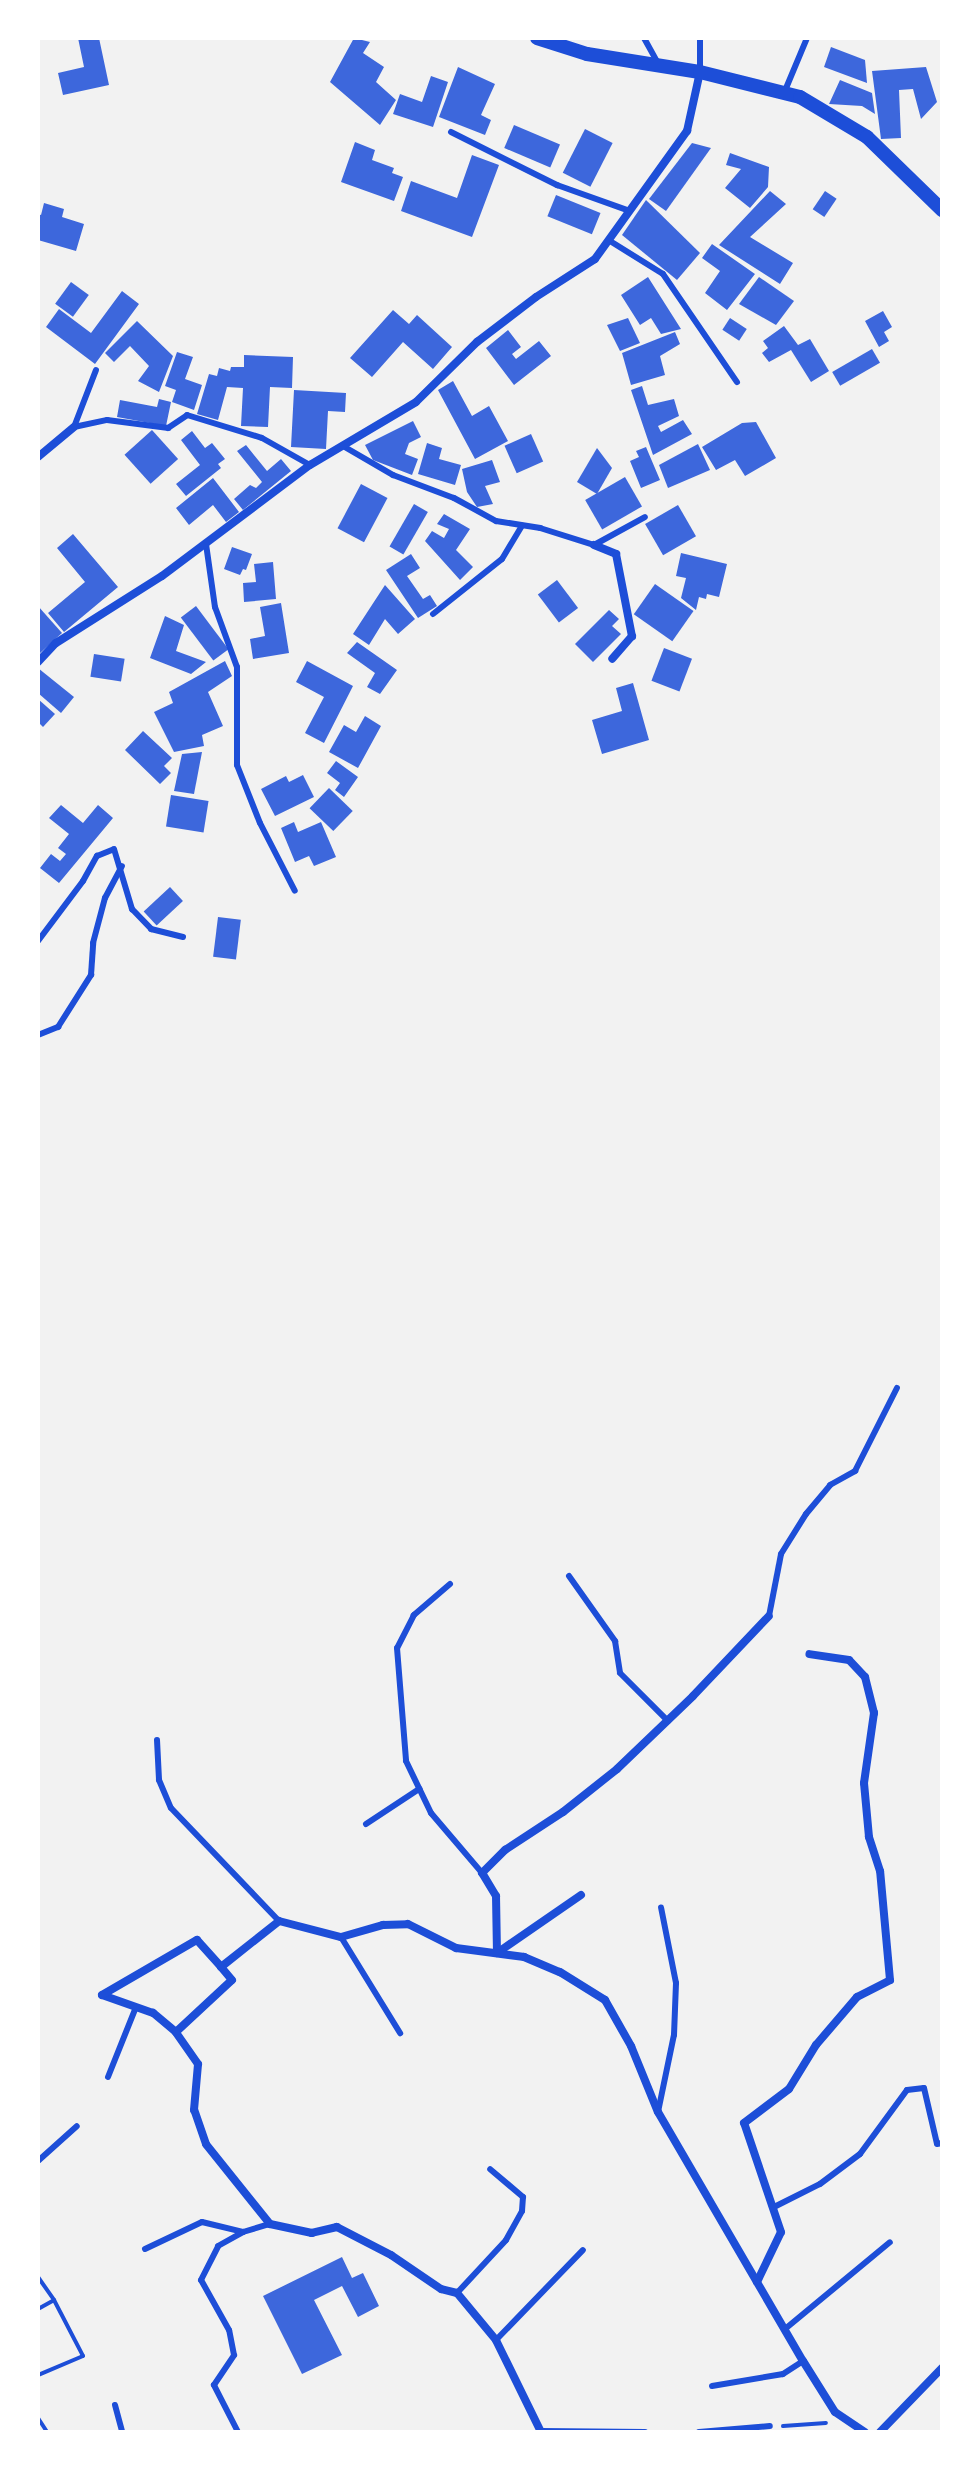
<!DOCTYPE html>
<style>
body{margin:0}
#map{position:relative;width:980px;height:2470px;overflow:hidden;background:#f2f2f2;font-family:"DejaVu Sans",sans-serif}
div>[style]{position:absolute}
.building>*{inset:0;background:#3d67dc;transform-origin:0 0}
.path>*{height:4px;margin:-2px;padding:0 2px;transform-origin:2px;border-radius:2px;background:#1d4ed8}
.service>*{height:6px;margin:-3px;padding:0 3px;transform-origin:3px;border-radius:3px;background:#1d4ed8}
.minor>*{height:8px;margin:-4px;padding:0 4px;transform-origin:4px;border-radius:4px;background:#1d4ed8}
.tertiary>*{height:14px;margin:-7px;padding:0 7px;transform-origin:7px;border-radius:7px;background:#1d4ed8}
span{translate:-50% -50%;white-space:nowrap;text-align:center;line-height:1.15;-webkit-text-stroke:6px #fff;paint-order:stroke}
.frame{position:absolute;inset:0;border:40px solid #fff;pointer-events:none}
</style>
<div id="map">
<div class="building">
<i style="clip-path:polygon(78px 38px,99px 38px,109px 85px,63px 95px,58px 73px,84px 67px)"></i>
<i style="clip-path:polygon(354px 38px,370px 42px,363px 53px,384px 67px,376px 82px,396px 100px,380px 125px,330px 82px)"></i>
<i style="clip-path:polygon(831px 47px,865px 60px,867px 83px,824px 67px)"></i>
<i style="clip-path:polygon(458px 67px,495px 84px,481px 115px,491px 120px,485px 135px,439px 117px)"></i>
<i style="clip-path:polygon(926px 67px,937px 102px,921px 119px,913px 89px,899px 90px,901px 138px,881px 139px,872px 71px)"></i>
<i style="clip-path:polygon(431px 76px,448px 82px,433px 127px,393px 114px,400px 94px,422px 102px)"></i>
<i style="clip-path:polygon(840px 80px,872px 93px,875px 114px,862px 106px,829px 104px)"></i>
<i style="left:514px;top:125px;width:50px;height:25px;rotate:23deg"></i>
<i style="left:585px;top:129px;width:31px;height:49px;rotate:27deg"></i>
<i style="clip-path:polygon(355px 142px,375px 150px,372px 160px,394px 168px,392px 173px,403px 177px,394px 201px,341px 182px)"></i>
<i style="clip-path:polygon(692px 143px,711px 148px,666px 211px,649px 199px)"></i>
<i style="clip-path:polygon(730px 153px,769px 167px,768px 187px,750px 208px,725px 188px,741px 169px,726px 165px)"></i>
<i style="clip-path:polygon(472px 155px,499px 165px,472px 237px,401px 211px,411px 181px,457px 198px)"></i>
<i style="clip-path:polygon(770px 191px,786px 204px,750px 237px,793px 263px,780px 284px,719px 245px)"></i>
<i style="left:825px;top:191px;width:14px;height:22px;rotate:34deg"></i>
<i style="left:556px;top:195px;width:48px;height:23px;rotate:22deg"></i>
<i style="clip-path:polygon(646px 200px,700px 253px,677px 280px,622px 235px)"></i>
<i style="clip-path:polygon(44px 203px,64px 209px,62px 217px,84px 224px,76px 251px,38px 240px,38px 214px,41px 215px)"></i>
<i style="clip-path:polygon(712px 244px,755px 274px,727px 310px,705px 293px,720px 271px,702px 258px)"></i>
<i style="clip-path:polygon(648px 277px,681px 329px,661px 334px,651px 318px,640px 325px,621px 295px)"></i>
<i style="clip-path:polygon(759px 277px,794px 301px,776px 325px,739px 304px)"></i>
<i style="left:71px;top:282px;width:22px;height:27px;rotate:36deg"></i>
<i style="clip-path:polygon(122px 291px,139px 304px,95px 364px,46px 327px,59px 309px,91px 333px)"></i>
<i style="clip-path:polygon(393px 310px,409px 324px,417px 315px,452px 347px,433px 369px,403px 342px,372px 377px,350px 358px)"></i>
<i style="clip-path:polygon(883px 311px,892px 327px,884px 332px,889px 341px,879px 347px,865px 321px)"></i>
<i style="clip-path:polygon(628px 318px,640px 343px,620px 351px,607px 325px)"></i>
<i style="left:730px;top:318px;width:20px;height:14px;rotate:33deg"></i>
<i style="clip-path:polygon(137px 321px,173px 356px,159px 392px,138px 381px,149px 366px,130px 346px,114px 362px,105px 353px)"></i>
<i style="clip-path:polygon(784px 326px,798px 345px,810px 339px,829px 371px,811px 382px,791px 350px,769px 362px,762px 353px,768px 348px,763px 341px)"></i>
<i style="clip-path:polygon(508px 330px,521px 347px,512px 354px,516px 359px,539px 341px,551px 356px,514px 385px,486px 348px)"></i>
<i style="clip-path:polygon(675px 332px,680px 344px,660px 356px,665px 375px,631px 385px,622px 353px)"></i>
<i style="left:872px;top:349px;width:16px;height:46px;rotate:60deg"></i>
<i style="clip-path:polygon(177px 352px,193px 357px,185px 379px,202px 385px,194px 410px,172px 402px,176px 390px,165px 386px)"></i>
<i style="clip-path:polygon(244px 355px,293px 357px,292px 388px,270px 387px,268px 427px,241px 426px,243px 388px,227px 387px,218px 420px,197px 414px,209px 374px,217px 376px,219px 368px,230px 371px,231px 367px,244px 367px)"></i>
<i style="clip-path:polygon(453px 381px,472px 416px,489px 406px,508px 441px,475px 459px,438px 390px)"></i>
<i style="clip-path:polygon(642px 386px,648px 405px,674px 399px,679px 416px,658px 426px,661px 432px,683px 420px,692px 434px,653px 455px,631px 390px)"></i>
<i style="clip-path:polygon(294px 390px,346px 393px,345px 412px,328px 411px,326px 449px,291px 447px)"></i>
<i style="clip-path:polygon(159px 399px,171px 402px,166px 426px,117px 417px,120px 400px,157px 407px)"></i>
<i style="clip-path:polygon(413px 421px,421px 437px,409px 443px,405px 454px,418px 459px,412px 475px,373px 460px,365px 445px)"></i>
<i style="clip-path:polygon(756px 422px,776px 458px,745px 476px,735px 460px,716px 470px,702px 447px,742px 423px)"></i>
<i style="left:152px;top:430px;width:39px;height:37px;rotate:48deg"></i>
<i style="clip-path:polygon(192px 431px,205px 448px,212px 443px,225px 459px,218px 464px,221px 468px,186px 496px,176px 484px,200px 465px,181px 440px)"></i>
<i style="left:531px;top:434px;width:30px;height:29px;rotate:66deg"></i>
<i style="clip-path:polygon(427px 443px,442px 448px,439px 459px,461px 465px,455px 485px,418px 474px)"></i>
<i style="clip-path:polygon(698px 444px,710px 470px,668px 488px,659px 465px)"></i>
<i style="clip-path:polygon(246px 445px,267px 471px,281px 459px,291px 471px,243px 510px,234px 499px,250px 485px,256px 488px,262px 482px,237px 451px)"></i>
<i style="clip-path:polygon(646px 447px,660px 480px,641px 488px,630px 461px,639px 457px,636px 451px)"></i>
<i style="clip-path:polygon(597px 448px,612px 468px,597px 494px,577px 482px)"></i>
<i style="clip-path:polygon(492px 460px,500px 482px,485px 486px,493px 504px,477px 507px,467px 492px,462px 469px)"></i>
<i style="left:625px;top:477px;width:34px;height:46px;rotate:60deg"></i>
<i style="clip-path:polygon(213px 478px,239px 512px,226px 522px,213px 505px,189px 525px,176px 508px)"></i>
<i style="left:361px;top:484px;width:30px;height:50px;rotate:28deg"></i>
<i style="left:414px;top:504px;width:16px;height:49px;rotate:30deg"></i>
<i style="left:678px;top:505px;width:36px;height:38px;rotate:60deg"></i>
<i style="clip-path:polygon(444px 514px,470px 529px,456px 550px,473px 567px,460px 580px,425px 541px,432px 531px,444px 538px,449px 529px,437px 524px)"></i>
<i style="clip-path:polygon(73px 534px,118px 587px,64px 632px,48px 613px,85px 582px,57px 548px)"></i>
<i style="clip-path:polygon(232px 547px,252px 554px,246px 570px,243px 569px,240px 575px,224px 569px)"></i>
<i style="clip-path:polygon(681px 553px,727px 564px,719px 597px,707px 594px,706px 599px,699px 597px,696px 610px,681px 598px,686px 578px,676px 576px)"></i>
<i style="clip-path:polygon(411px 554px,420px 568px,407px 576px,423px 599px,430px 595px,437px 606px,418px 618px,386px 570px)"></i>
<i style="clip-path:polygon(273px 562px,276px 599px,244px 602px,243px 583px,256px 582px,254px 564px)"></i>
<i style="left:557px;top:580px;width:35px;height:24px;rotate:53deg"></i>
<i style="left:655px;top:584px;width:47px;height:37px;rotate:35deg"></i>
<i style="clip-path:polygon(385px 585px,415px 619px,398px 634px,385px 619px,369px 645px,353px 634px)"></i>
<i style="clip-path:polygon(281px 603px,289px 653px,253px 659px,250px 639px,265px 636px,260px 607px)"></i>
<i style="clip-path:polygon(38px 606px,62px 633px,39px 654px,38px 653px)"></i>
<i style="left:196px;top:606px;width:54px;height:19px;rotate:53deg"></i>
<i style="clip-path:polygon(609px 610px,619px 619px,612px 626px,621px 634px,593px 662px,575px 644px)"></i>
<i style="clip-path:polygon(165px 616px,184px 625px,176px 651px,206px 662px,191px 674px,150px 658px)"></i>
<i style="clip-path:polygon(357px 642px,397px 670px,380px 694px,367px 687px,375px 673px,347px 653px)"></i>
<i style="left:664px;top:648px;width:30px;height:35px;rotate:21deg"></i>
<i style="left:94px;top:654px;width:31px;height:23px;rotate:9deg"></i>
<i style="clip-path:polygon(225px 661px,232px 676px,208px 692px,223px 726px,202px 735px,204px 746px,174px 752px,154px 712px,173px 703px,169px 692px)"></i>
<i style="clip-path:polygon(307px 661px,353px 686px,324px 743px,305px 733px,324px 697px,296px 682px)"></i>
<i style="clip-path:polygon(38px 668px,74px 697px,61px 713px,38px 693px)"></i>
<i style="clip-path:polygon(633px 683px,649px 740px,602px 754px,592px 720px,622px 711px,616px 688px)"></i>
<i style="clip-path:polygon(38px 699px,55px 714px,43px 727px,38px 722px)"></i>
<i style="clip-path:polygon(365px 716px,381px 726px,358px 768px,329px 752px,344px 725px,356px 732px)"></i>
<i style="clip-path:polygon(143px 731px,172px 758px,164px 766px,171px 773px,160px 784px,125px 750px)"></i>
<i style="clip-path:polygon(202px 752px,194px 794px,174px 791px,182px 754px)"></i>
<i style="clip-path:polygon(336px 761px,358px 777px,344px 797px,335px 790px,340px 783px,327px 773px)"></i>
<i style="clip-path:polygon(303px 775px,314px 797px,275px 816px,261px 789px,286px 776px,289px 782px)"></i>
<i style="left:329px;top:788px;width:33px;height:28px;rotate:44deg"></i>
<i style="left:171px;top:795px;width:38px;height:32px;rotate:9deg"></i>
<i style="clip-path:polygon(61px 805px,83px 823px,98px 805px,113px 818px,59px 883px,40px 868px,51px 854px,60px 861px,66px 854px,58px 848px,69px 834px,49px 818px)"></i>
<i style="clip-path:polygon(294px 822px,298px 832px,321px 822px,336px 857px,314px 866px,309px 856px,295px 862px,281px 828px)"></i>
<i style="left:170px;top:887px;width:19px;height:36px;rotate:47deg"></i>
<i style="left:218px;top:917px;width:23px;height:40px;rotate:7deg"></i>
<i style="clip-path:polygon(342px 2257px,352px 2278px,363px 2273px,379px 2306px,358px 2317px,342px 2286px,314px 2300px,342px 2355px,302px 2374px,263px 2296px)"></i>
</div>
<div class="path">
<i style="left:38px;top:2277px;width:28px;rotate:55deg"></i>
<i style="left:38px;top:2309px;width:18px;rotate:-29deg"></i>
<i style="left:54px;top:2300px;width:63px;rotate:62.6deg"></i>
<i style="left:83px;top:2356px;width:49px;rotate:157.1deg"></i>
<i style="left:38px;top:2418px;width:17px;rotate:57deg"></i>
<i style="left:783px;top:2426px;width:43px;rotate:-4deg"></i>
</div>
<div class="service">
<i style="left:644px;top:38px;width:29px;rotate:61deg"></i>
<i style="left:700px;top:70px;width:32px;rotate:-90deg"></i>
<i style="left:784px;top:93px;width:60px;rotate:-67.3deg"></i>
<i style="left:451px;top:132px;width:119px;rotate:26.6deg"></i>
<i style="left:557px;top:185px;width:74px;rotate:19.7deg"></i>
<i style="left:610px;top:241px;width:62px;rotate:31.9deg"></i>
<i style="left:663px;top:274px;width:131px;rotate:55.6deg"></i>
<i style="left:74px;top:427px;width:34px;rotate:-12deg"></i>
<i style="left:107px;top:420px;width:62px;rotate:7.5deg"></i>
<i style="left:168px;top:428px;width:23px;rotate:-34deg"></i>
<i style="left:187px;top:415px;width:78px;rotate:17deg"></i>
<i style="left:262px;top:438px;width:55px;rotate:29.4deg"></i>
<i style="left:74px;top:427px;width:61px;rotate:-68.9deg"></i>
<i style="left:343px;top:446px;width:58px;rotate:30.1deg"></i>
<i style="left:393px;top:475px;width:65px;rotate:20.7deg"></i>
<i style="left:454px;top:498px;width:48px;rotate:28.7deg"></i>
<i style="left:496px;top:521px;width:45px;rotate:9deg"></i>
<i style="left:540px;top:528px;width:57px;rotate:17.5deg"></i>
<i style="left:594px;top:545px;width:58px;rotate:-28.8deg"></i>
<i style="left:206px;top:544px;width:64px;rotate:81.9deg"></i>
<i style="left:215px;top:607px;width:64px;rotate:69.9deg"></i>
<i style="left:237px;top:667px;width:98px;rotate:90deg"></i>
<i style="left:237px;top:765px;width:62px;rotate:68.4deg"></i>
<i style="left:260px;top:823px;width:76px;rotate:62.8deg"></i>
<i style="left:433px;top:614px;width:88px;rotate:-38.6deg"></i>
<i style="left:502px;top:559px;width:39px;rotate:-59deg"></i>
<i style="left:38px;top:941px;width:75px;rotate:-53.1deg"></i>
<i style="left:83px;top:881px;width:29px;rotate:-61deg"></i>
<i style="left:97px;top:856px;width:18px;rotate:-22deg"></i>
<i style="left:114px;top:849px;width:63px;rotate:73.3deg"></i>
<i style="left:132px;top:909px;width:28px;rotate:46deg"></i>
<i style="left:151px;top:929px;width:33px;rotate:14deg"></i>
<i style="left:38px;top:1035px;width:22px;rotate:-22deg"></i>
<i style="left:58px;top:1027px;width:62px;rotate:-57.6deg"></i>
<i style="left:91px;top:975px;width:32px;rotate:-86deg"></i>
<i style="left:93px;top:943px;width:47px;rotate:-75.1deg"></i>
<i style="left:105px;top:898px;width:36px;rotate:-62deg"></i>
<i style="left:569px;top:1576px;width:80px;rotate:54.7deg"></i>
<i style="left:615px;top:1641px;width:32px;rotate:81deg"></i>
<i style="left:620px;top:1673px;width:68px;rotate:45deg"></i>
<i style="left:450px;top:1584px;width:48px;rotate:139.3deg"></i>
<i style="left:414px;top:1615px;width:37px;rotate:117deg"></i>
<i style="left:397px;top:1648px;width:113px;rotate:85.4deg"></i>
<i style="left:406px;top:1761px;width:58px;rotate:64.3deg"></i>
<i style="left:431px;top:1813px;width:79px;rotate:49.6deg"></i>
<i style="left:769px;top:1616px;width:63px;rotate:-79deg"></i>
<i style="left:781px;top:1554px;width:47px;rotate:-58deg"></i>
<i style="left:806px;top:1514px;width:38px;rotate:-50deg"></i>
<i style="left:830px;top:1485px;width:29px;rotate:-29deg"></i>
<i style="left:855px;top:1471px;width:93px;rotate:-63.2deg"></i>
<i style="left:157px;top:1740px;width:40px;rotate:87.1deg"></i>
<i style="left:159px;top:1780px;width:30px;rotate:67deg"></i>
<i style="left:171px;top:1808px;width:156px;rotate:46.3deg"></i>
<i style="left:366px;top:1824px;width:64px;rotate:-33.4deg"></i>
<i style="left:341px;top:1937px;width:113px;rotate:58.4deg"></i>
<i style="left:108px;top:2077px;width:75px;rotate:-68.2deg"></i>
<i style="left:658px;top:2112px;width:79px;rotate:-78.3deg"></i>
<i style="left:674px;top:2035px;width:52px;rotate:-87.8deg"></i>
<i style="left:676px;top:1983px;width:77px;rotate:-101.2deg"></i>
<i style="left:38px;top:2161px;width:52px;rotate:-41.9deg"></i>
<i style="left:774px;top:2207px;width:51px;rotate:-26.6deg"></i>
<i style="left:820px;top:2184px;width:50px;rotate:-36.9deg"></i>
<i style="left:860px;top:2154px;width:79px;rotate:-53.7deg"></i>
<i style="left:907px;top:2090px;width:17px;rotate:-7deg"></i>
<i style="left:924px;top:2088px;width:57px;rotate:76.9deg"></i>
<i style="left:937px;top:2144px;width:5px;rotate:-11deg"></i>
<i style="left:145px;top:2249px;width:63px;rotate:-25.3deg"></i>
<i style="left:202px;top:2222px;width:42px;rotate:13.7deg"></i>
<i style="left:457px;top:2293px;width:72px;rotate:-47.2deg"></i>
<i style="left:506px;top:2240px;width:33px;rotate:-61deg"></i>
<i style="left:522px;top:2211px;width:14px;rotate:-86deg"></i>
<i style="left:523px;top:2197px;width:43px;rotate:-139.7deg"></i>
<i style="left:785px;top:2329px;width:136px;rotate:-39.6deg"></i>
<i style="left:496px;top:2340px;width:125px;rotate:-46deg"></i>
<i style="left:712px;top:2386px;width:72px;rotate:-9.6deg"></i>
<i style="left:783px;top:2374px;width:24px;rotate:-33deg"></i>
<i style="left:115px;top:2405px;width:28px;rotate:75deg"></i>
<i style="left:541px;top:2431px;width:104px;rotate:0.6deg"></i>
<i style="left:238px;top:2432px;width:53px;rotate:-117.1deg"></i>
<i style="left:214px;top:2385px;width:36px;rotate:-56deg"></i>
<i style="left:234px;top:2355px;width:25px;rotate:-101deg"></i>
<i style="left:229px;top:2330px;width:57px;rotate:-119.2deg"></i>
<i style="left:201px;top:2280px;width:38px;rotate:-63deg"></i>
<i style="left:218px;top:2246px;width:29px;rotate:-29deg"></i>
<i style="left:243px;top:2232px;width:28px;rotate:-17deg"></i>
<i style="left:699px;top:2432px;width:71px;rotate:-4.8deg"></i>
</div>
<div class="minor">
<i style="left:38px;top:457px;width:47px;rotate:-39.8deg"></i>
<i style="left:594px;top:545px;width:24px;rotate:22deg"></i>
<i style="left:616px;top:554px;width:84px;rotate:79deg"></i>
<i style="left:632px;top:636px;width:30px;rotate:131deg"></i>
<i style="left:38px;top:662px;width:26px;rotate:-47deg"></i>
<i style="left:56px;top:643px;width:125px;rotate:-32.3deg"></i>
<i style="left:162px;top:576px;width:185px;rotate:-36.9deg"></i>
<i style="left:310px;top:465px;width:123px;rotate:-30.7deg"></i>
<i style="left:416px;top:402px;width:86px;rotate:-44.5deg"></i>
<i style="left:477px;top:342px;width:74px;rotate:-37.3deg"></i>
<i style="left:536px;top:297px;width:70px;rotate:-32.8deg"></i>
<i style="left:595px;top:259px;width:158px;rotate:-54.3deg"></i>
<i style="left:687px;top:131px;width:60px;rotate:-77.6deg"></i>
<i style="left:581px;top:1895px;width:102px;rotate:145.4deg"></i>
<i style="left:497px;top:1953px;width:57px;rotate:-91deg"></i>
<i style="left:496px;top:1896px;width:27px;rotate:-121deg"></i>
<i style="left:482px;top:1873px;width:33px;rotate:-45deg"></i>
<i style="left:505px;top:1850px;width:69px;rotate:-33.2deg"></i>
<i style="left:563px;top:1812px;width:69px;rotate:-38.5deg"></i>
<i style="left:617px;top:1769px;width:105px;rotate:-43.8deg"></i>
<i style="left:693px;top:1696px;width:110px;rotate:-46.5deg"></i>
<i style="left:176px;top:2032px;width:30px;rotate:-140deg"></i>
<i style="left:153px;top:2013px;width:54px;rotate:-160.6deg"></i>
<i style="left:102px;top:1995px;width:110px;rotate:-30.1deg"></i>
<i style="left:197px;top:1940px;width:36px;rotate:48deg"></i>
<i style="left:757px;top:2282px;width:55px;rotate:-64.4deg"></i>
<i style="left:781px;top:2232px;width:115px;rotate:-108.7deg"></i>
<i style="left:744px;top:2123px;width:56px;rotate:-37.1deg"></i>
<i style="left:789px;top:2089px;width:52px;rotate:-58.5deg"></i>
<i style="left:816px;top:2045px;width:63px;rotate:-49.5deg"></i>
<i style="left:857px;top:1997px;width:37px;rotate:-27deg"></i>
<i style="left:890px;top:1980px;width:109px;rotate:-95.2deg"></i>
<i style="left:880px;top:1871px;width:36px;rotate:-108deg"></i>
<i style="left:869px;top:1837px;width:54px;rotate:-95.3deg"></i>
<i style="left:864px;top:1783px;width:71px;rotate:-81.9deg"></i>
<i style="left:874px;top:1713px;width:37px;rotate:-104deg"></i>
<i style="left:865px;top:1677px;width:23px;rotate:-133deg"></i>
<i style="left:849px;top:1660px;width:40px;rotate:-171.5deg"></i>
<i style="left:541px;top:2432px;width:102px;rotate:-116.1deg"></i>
<i style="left:496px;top:2340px;width:61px;rotate:-129.7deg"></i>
<i style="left:457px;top:2293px;width:16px;rotate:-166deg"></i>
<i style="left:441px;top:2289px;width:60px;rotate:-145.8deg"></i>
<i style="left:391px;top:2255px;width:61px;rotate:-152.6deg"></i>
<i style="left:337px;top:2227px;width:26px;rotate:167deg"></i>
<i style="left:312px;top:2233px;width:43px;rotate:-167.9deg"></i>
<i style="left:270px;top:2224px;width:102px;rotate:-128.7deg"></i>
<i style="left:206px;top:2144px;width:36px;rotate:-109deg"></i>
<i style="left:194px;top:2110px;width:46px;rotate:-85deg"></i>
<i style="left:198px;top:2064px;width:39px;rotate:-125deg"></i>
<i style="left:176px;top:2032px;width:76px;rotate:-42.9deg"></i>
<i style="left:232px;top:1980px;width:17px;rotate:-130deg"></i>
<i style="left:221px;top:1967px;width:74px;rotate:-38.4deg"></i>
<i style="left:279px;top:1921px;width:64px;rotate:14.5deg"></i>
<i style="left:341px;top:1937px;width:44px;rotate:-15.9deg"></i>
<i style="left:383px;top:1925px;width:25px;rotate:-2deg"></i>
<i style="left:408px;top:1924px;width:54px;rotate:26.6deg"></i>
<i style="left:456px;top:1948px;width:69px;rotate:7.5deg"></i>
<i style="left:524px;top:1957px;width:39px;rotate:23deg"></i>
<i style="left:560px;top:1972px;width:53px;rotate:31.9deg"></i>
<i style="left:605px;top:2000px;width:53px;rotate:60.5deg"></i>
<i style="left:631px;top:2046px;width:71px;rotate:67.8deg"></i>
<i style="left:658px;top:2112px;width:288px;rotate:59.8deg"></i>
<i style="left:803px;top:2361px;width:60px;rotate:57.9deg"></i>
<i style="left:835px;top:2412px;width:36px;rotate:34deg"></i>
<i style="left:880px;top:2432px;width:89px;rotate:-45.9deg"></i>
</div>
<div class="tertiary">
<i style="left:537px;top:38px;width:52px;rotate:17.7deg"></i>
<i style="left:587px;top:54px;width:114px;rotate:9.1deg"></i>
<i style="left:700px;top:72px;width:103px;rotate:14deg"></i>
<i style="left:800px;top:97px;width:78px;rotate:30.8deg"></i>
<i style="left:867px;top:137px;width:105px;rotate:44.2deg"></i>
</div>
<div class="frame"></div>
</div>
